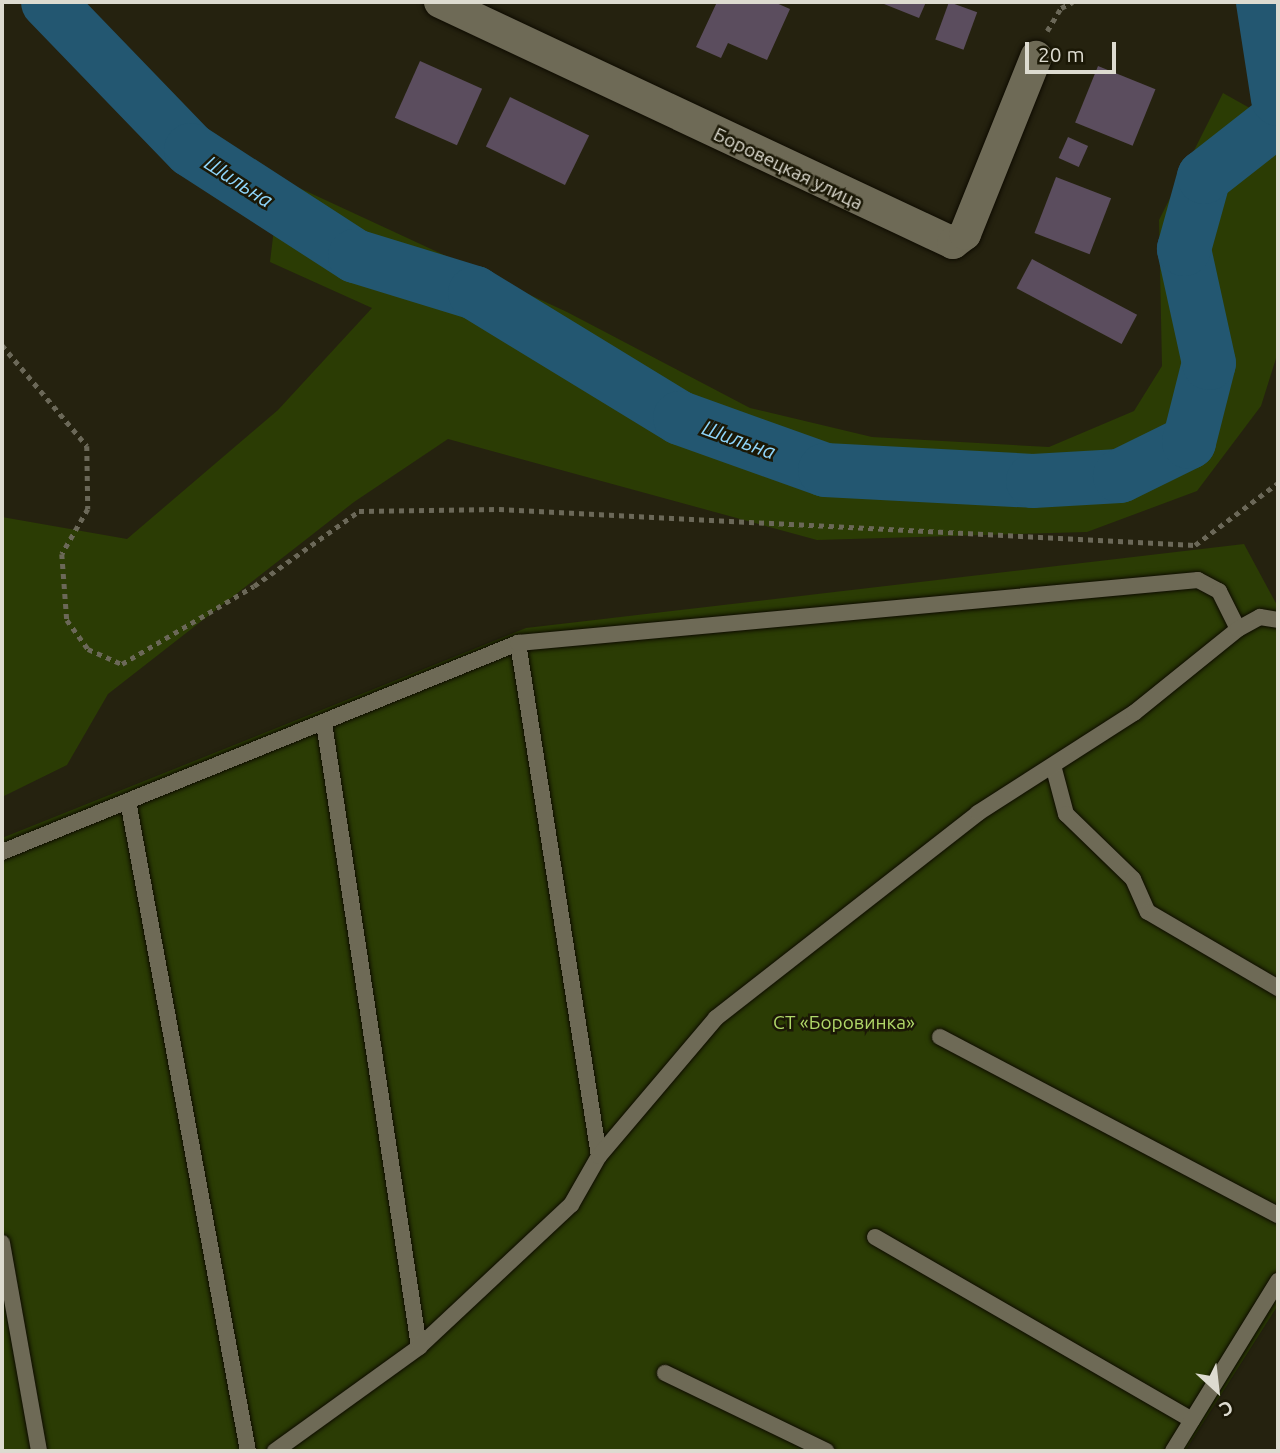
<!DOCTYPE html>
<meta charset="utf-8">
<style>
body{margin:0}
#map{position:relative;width:1280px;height:1453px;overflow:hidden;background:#25220f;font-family:Ubuntu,sans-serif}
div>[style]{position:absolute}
.green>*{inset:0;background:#2b3c04}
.river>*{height:54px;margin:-27px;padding:0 27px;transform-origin:27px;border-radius:27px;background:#235771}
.building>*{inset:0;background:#5b4d5e;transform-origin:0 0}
.path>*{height:4.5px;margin-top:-2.25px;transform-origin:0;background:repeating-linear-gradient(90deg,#6b6858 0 5px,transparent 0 10px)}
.roads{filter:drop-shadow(0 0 2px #0e0b00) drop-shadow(0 0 2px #0e0b00)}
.lane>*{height:16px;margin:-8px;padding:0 8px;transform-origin:8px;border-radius:8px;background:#6e6a56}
.street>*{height:32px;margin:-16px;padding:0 16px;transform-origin:16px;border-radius:16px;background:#6e6a56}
span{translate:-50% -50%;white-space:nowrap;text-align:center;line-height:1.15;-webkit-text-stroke:5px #1b1806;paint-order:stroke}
.street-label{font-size:19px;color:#dddbd0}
.park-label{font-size:19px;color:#b0d768}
.water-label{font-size:21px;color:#8fd5fa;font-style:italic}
.frame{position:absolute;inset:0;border:4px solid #dddbd0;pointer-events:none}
.north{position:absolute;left:1182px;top:1355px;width:70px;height:70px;-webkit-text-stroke:5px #1b1806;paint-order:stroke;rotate:153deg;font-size:19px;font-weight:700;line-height:28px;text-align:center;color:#dddbd0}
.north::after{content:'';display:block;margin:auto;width:24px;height:32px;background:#dddbd0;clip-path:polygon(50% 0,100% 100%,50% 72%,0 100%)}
.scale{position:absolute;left:1025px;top:42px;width:91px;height:32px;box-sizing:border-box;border:4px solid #dddbd0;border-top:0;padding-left:9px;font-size:21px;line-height:24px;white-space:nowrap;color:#dddbd0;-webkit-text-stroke:5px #1b1806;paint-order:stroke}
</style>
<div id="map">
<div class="green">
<i style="clip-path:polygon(1223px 93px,1278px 124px,1278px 352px,1261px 406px,1197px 491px,1087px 532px,817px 540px,448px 439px,354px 502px,108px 694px,67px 765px,2px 797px,2px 517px,127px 539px,278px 410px,372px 308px,270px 262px,280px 179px,567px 312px,750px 408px,872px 437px,1049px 447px,1134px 411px,1162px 366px,1159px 220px)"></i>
<i style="clip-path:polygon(1244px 544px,1278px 607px,1278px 1305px,1185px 1451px,2px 1451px,2px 838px,526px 628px)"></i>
</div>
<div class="river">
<i style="left:48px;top:2px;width:206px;rotate:46deg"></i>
<i style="left:191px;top:150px;width:195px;rotate:32.9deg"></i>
<i style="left:355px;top:256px;width:126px;rotate:17.1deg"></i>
<i style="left:475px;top:293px;width:240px;rotate:31.4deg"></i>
<i style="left:680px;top:418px;width:154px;rotate:19.7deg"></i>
<i style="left:825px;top:470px;width:208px;rotate:3deg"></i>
<i style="left:1033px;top:481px;width:87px;rotate:-3.3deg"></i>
<i style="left:1120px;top:476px;width:77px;rotate:-26.2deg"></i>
<i style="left:1189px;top:442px;width:81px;rotate:-75.8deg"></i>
<i style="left:1209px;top:363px;width:117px;rotate:-102.4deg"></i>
<i style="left:1184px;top:249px;width:75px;rotate:-74.5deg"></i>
<i style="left:1204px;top:177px;width:94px;rotate:-38.1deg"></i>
<i style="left:1263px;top:2px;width:98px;rotate:81.2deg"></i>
</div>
<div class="building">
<i style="clip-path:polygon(717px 2px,774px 2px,790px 9px,767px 60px,728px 43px,721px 58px,696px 47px)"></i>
<i style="clip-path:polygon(879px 2px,926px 2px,919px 18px)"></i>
<i style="left:949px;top:2px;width:30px;height:40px;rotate:20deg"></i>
<i style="left:420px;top:61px;width:68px;height:62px;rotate:24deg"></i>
<i style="left:1098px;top:66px;width:62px;height:61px;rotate:22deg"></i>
<i style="left:510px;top:97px;width:88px;height:55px;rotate:26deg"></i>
<i style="left:1068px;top:137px;width:22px;height:23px;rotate:24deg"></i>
<i style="left:1056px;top:177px;width:59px;height:60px;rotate:21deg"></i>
<i style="left:1032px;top:259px;width:119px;height:33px;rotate:28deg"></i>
</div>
<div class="path">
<i style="left:1047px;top:31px;width:27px;rotate:-59deg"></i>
<i style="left:1061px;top:8px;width:13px;rotate:-27deg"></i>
<i style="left:2px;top:345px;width:132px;rotate:49.9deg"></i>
<i style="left:87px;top:446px;width:63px;rotate:89.1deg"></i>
<i style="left:88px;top:509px;width:52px;rotate:120deg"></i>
<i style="left:62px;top:554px;width:66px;rotate:85.7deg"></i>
<i style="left:67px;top:620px;width:36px;rotate:54deg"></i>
<i style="left:88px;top:649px;width:37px;rotate:24deg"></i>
<i style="left:122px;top:664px;width:153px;rotate:-30.6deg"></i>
<i style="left:254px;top:586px;width:129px;rotate:-35.5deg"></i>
<i style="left:359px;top:511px;width:140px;rotate:-0.8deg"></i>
<i style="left:499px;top:509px;width:697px;rotate:2.96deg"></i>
<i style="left:1195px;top:545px;width:104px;rotate:-36.8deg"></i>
</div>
<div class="roads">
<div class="lane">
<i style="left:518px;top:643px;width:519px;rotate:81.03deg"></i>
<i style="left:324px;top:723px;width:631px;rotate:81.34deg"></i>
<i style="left:1054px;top:769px;width:47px;rotate:75.1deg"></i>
<i style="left:1066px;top:814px;width:93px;rotate:44.1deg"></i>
<i style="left:1133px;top:879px;width:36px;rotate:66deg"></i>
<i style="left:1148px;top:912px;width:151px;rotate:30.3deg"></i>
<i style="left:128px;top:801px;width:661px;rotate:79.54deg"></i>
<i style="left:2px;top:852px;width:557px;rotate:-22.05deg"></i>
<i style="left:518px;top:643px;width:683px;rotate:-5.29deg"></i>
<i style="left:1198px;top:580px;width:24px;rotate:28deg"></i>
<i style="left:1219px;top:591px;width:42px;rotate:63.4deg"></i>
<i style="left:940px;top:1037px;width:382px;rotate:27.8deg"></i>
<i style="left:875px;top:1237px;width:366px;rotate:30deg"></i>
<i style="left:2px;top:1243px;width:211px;rotate:79.9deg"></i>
<i style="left:665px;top:1373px;width:179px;rotate:25.8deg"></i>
<i style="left:275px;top:1451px;width:178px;rotate:-35.8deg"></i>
<i style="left:419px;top:1347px;width:208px;rotate:-43.1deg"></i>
<i style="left:571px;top:1205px;width:56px;rotate:-60.3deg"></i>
<i style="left:599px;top:1156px;width:181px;rotate:-49.7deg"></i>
<i style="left:716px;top:1018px;width:333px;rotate:-38deg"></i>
<i style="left:978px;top:813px;width:185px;rotate:-32.7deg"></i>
<i style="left:1134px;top:713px;width:134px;rotate:-38.9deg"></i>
<i style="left:1238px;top:629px;width:25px;rotate:-29deg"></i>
<i style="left:1260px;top:617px;width:18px;rotate:9deg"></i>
<i style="left:1173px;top:1451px;width:200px;rotate:-58.3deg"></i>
</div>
<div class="street">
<i style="left:440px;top:2px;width:567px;rotate:25.16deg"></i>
<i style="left:953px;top:243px;width:15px;rotate:-37deg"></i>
<i style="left:965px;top:234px;width:191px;rotate:-68.1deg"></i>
</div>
</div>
<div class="street-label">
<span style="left:788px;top:169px;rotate:26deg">Боровецкая улица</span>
</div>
<div class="park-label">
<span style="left:844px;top:1023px">СТ «Боровинка»</span>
</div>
<div class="water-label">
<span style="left:239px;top:181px;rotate:33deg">Шильна</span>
<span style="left:739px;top:439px;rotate:20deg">Шильна</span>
</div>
<div class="frame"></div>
<div class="north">С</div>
<div class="scale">20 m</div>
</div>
